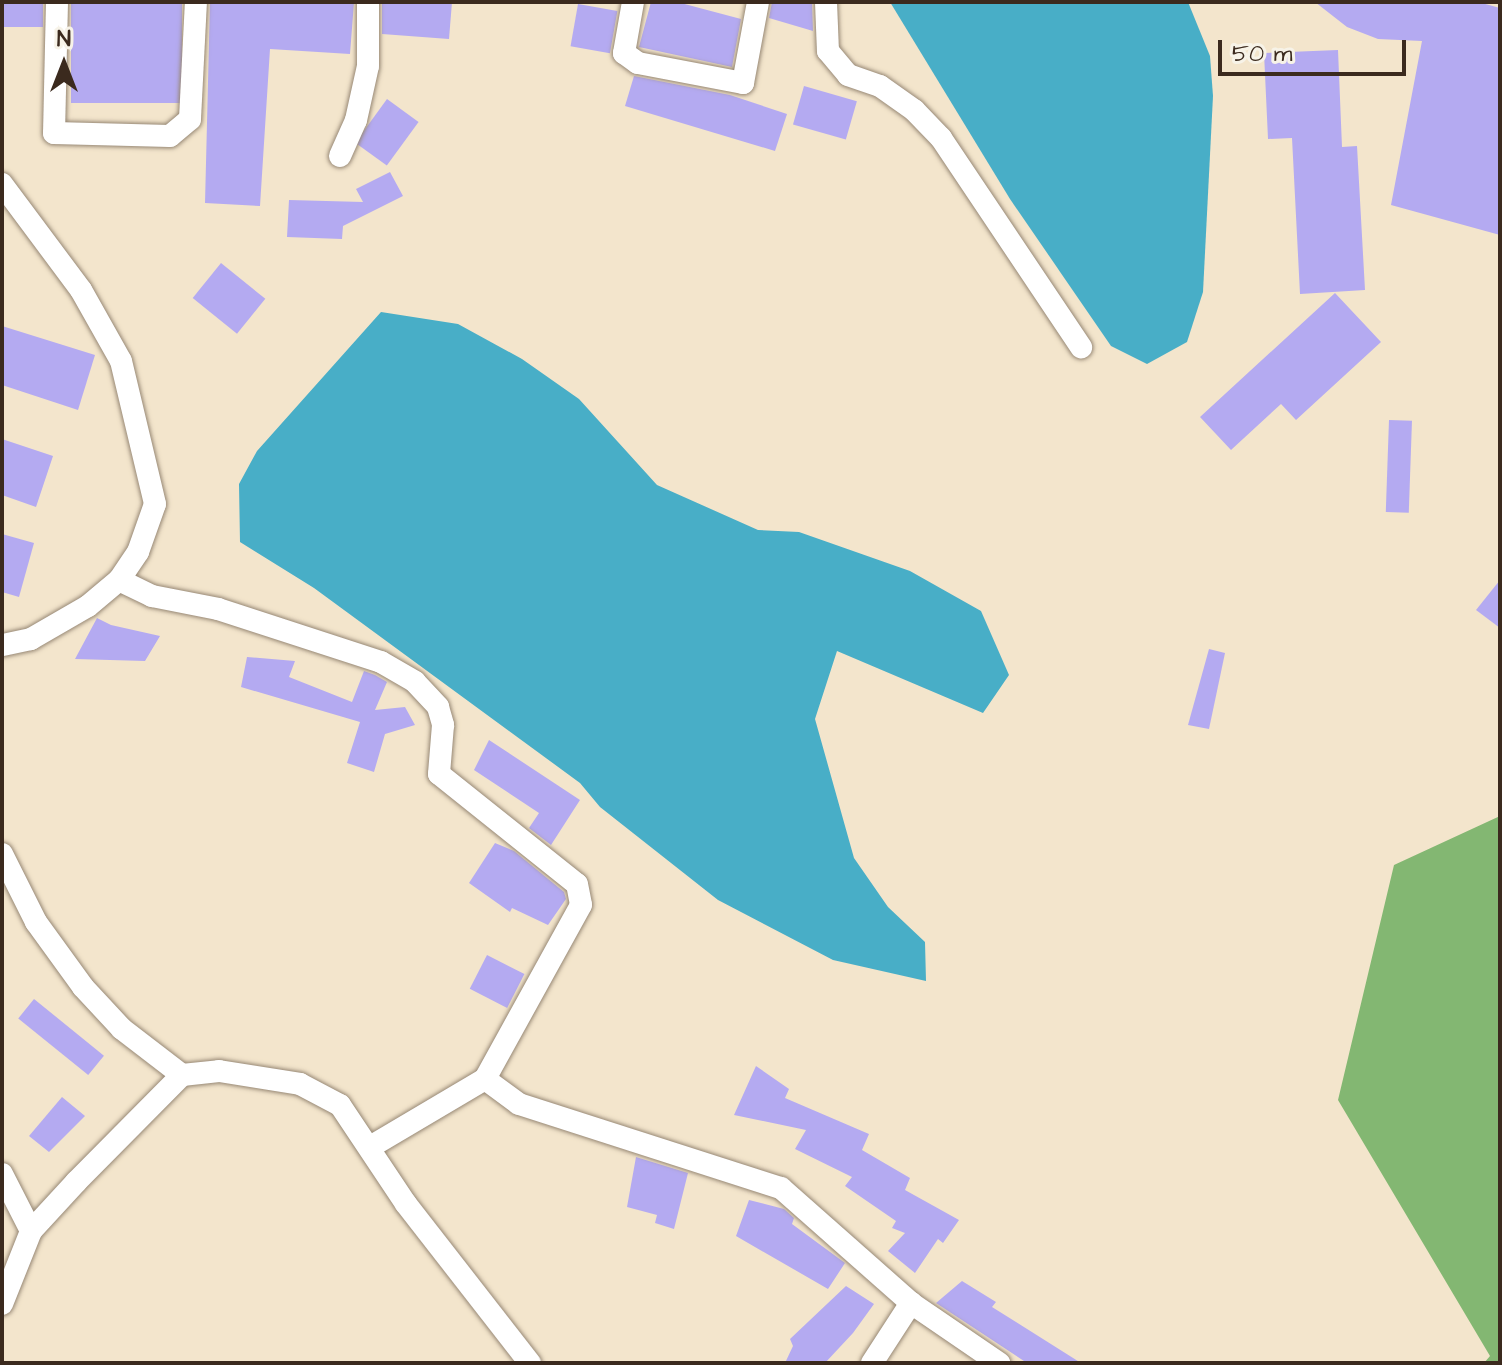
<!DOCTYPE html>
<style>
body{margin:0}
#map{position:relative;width:1502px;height:1365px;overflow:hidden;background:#f3e5cc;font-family:"Architects Daughter",sans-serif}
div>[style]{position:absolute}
.forest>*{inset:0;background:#83b772}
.water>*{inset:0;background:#48aec7}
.building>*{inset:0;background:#b4aaf1;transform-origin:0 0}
.roads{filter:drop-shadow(0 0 2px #978875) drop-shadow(0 0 2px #978875)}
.minor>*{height:22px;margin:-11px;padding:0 11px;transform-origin:11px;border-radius:11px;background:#fff}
span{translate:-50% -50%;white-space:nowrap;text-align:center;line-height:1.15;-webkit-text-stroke:6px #f7f3e8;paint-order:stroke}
.frame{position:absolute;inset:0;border:4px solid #3b2a1e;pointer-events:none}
.north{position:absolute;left:24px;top:24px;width:80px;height:80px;-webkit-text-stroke:6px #f7f3e8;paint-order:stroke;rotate:0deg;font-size:22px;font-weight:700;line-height:32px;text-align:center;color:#3b2a1e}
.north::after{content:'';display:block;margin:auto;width:28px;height:36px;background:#3b2a1e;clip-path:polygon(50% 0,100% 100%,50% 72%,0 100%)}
.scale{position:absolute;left:1218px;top:40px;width:188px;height:36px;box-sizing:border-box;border:4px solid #3b2a1e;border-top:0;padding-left:10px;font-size:24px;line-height:28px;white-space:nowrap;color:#3b2a1e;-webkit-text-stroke:6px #f7f3e8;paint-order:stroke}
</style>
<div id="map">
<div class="forest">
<i style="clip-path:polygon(1500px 816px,1500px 1363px,1484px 1363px,1490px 1356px,1338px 1100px,1394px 865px)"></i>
</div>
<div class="water">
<i style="clip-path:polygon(890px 2px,1188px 2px,1210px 56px,1213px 96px,1203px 292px,1187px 342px,1147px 364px,1111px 346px,1010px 199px)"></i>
<i style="clip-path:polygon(381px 312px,458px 324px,522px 359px,579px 399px,657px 485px,758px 530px,799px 532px,910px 571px,981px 611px,1009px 675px,983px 713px,837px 651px,815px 719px,854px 858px,888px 907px,925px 942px,926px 981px,833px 960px,718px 900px,600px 807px,580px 783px,314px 588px,240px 542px,239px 484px,257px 451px)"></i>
</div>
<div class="building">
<i style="left:2px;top:2px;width:41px;height:25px"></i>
<i style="left:71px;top:2px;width:111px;height:101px"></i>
<i style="clip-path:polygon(210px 2px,354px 2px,350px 54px,270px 49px,260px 206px,205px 203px)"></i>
<i style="clip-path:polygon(382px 2px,452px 2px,449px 39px,382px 34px)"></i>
<i style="clip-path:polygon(651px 2px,677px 2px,741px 19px,732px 67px,639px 47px)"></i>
<i style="clip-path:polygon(772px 2px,812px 2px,813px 31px,769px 18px)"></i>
<i style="clip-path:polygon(1315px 2px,1478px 2px,1500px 8px,1500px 235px,1391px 205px,1422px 41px,1378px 39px,1347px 27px)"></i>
<i style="left:578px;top:4px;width:40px;height:43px;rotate:10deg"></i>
<i style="clip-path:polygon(1338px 50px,1342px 147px,1357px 146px,1365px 290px,1300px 294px,1292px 138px,1268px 139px,1264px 53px)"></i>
<i style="clip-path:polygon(634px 76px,730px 95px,787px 114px,775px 151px,625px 106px)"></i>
<i style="left:804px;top:86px;width:55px;height:40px;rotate:16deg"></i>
<i style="left:387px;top:99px;width:39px;height:54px;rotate:36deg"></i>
<i style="clip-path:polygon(390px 172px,403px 196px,343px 226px,342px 239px,287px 237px,289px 200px,363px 202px,356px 189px)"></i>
<i style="left:221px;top:263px;width:57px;height:45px;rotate:39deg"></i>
<i style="clip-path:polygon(1335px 293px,1381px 342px,1296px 420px,1281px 404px,1231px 450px,1200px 417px)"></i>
<i style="clip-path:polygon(2px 326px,95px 355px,78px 410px,2px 385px)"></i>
<i style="left:1389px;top:420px;width:23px;height:92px;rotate:2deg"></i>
<i style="clip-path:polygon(2px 439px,53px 456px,36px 507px,2px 495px)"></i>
<i style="clip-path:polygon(2px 534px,34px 543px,19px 597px,2px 592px)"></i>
<i style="clip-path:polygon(1500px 580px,1500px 628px,1476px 610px)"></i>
<i style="clip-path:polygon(97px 618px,111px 625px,160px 636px,145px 661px,75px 659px)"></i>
<i style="clip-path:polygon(1209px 649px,1225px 653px,1209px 729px,1188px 725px)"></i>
<i style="clip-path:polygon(247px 657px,295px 661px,289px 677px,352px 702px,364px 671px,375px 675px,387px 682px,375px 710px,405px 707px,415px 725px,385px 734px,374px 772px,347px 763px,360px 722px,241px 687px)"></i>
<i style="clip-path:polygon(489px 740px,580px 800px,551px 845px,529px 828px,539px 813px,474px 770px)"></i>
<i style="clip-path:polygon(495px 843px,514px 851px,564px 892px,566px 899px,548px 925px,512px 908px,510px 912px,469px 883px)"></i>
<i style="left:487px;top:955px;width:42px;height:38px;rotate:27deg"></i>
<i style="left:34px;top:999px;width:90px;height:25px;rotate:39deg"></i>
<i style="clip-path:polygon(756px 1066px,789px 1089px,785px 1098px,869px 1134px,862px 1150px,910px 1178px,905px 1190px,959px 1220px,943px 1243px,938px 1239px,915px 1273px,888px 1251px,905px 1233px,892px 1228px,896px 1221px,845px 1186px,852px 1177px,795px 1149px,806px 1130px,734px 1115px)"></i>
<i style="clip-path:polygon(62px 1097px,85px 1116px,49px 1152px,29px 1136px)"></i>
<i style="clip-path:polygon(636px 1157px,688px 1173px,674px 1229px,655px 1223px,657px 1215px,627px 1207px)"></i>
<i style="clip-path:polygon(749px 1200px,784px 1209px,794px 1218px,792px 1224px,845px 1263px,828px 1289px,736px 1236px)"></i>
<i style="clip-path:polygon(962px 1281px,996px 1302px,992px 1307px,1081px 1363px,1027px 1363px,936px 1303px)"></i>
<i style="clip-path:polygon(846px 1286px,874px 1304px,853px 1333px,825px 1363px,785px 1363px,793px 1346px,790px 1339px)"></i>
</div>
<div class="roads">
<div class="minor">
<i style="left:57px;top:2px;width:131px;rotate:91.3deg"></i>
<i style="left:54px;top:133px;width:116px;rotate:1.5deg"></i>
<i style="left:170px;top:136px;width:26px;rotate:-40deg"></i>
<i style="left:190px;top:119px;width:117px;rotate:-87.1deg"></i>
<i style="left:633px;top:2px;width:52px;rotate:100deg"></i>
<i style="left:624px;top:53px;width:17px;rotate:36deg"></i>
<i style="left:638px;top:63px;width:107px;rotate:10.8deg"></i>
<i style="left:743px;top:83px;width:82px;rotate:-79.5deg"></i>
<i style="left:826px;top:2px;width:49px;rotate:87.7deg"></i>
<i style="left:828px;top:51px;width:31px;rotate:50deg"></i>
<i style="left:848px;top:75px;width:34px;rotate:19deg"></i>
<i style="left:880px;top:86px;width:42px;rotate:35.2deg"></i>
<i style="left:914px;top:110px;width:39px;rotate:46deg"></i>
<i style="left:941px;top:138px;width:252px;rotate:56.2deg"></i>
<i style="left:340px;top:156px;width:39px;rotate:-66deg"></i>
<i style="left:356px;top:120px;width:55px;rotate:-77.5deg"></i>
<i style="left:368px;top:66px;width:64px;rotate:-90deg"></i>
<i style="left:2px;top:184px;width:132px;rotate:53.3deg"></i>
<i style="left:81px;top:290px;width:81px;rotate:60.6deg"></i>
<i style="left:121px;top:361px;width:147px;rotate:76.6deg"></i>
<i style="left:155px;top:504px;width:51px;rotate:109.5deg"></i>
<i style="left:138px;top:552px;width:34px;rotate:124deg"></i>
<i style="left:119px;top:580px;width:40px;rotate:140deg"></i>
<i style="left:88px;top:606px;width:66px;rotate:149.9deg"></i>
<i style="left:31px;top:639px;width:30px;rotate:168deg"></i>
<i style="left:119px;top:580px;width:37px;rotate:26deg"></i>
<i style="left:152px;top:596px;width:67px;rotate:11.1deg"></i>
<i style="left:218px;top:609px;width:171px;rotate:18deg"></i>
<i style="left:381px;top:662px;width:39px;rotate:30deg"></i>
<i style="left:415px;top:682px;width:34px;rotate:47deg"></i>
<i style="left:438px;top:707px;width:19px;rotate:74deg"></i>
<i style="left:443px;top:725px;width:49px;rotate:94.7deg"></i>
<i style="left:439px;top:774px;width:176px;rotate:38.6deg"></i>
<i style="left:577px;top:884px;width:21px;rotate:79deg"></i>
<i style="left:581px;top:905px;width:199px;rotate:118.9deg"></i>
<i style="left:485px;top:1079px;width:134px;rotate:149.4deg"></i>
<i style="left:2px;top:854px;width:76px;rotate:63.4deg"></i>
<i style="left:36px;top:922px;width:80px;rotate:54.1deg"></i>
<i style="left:83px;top:987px;width:57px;rotate:47.1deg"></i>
<i style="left:122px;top:1029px;width:76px;rotate:37.5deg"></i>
<i style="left:485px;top:1079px;width:42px;rotate:36.3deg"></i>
<i style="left:519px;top:1104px;width:275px;rotate:17.8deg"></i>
<i style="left:781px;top:1188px;width:174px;rotate:41.5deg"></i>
<i style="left:911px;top:1303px;width:107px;rotate:34.3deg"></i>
<i style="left:2px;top:1174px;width:64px;rotate:63deg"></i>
<i style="left:2px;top:1304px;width:79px;rotate:-68.3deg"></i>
<i style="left:31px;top:1231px;width:67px;rotate:-47.4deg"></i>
<i style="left:76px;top:1182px;width:151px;rotate:-45.3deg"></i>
<i style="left:182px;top:1075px;width:37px;rotate:-6deg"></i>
<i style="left:219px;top:1071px;width:82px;rotate:9.1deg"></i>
<i style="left:300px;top:1084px;width:45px;rotate:27.7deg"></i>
<i style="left:340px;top:1105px;width:119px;rotate:56.3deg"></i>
<i style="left:406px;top:1204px;width:202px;rotate:52.1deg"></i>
<i style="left:872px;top:1363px;width:72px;rotate:-57deg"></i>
</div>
</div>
<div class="frame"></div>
<div class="north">N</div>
<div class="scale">50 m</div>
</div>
